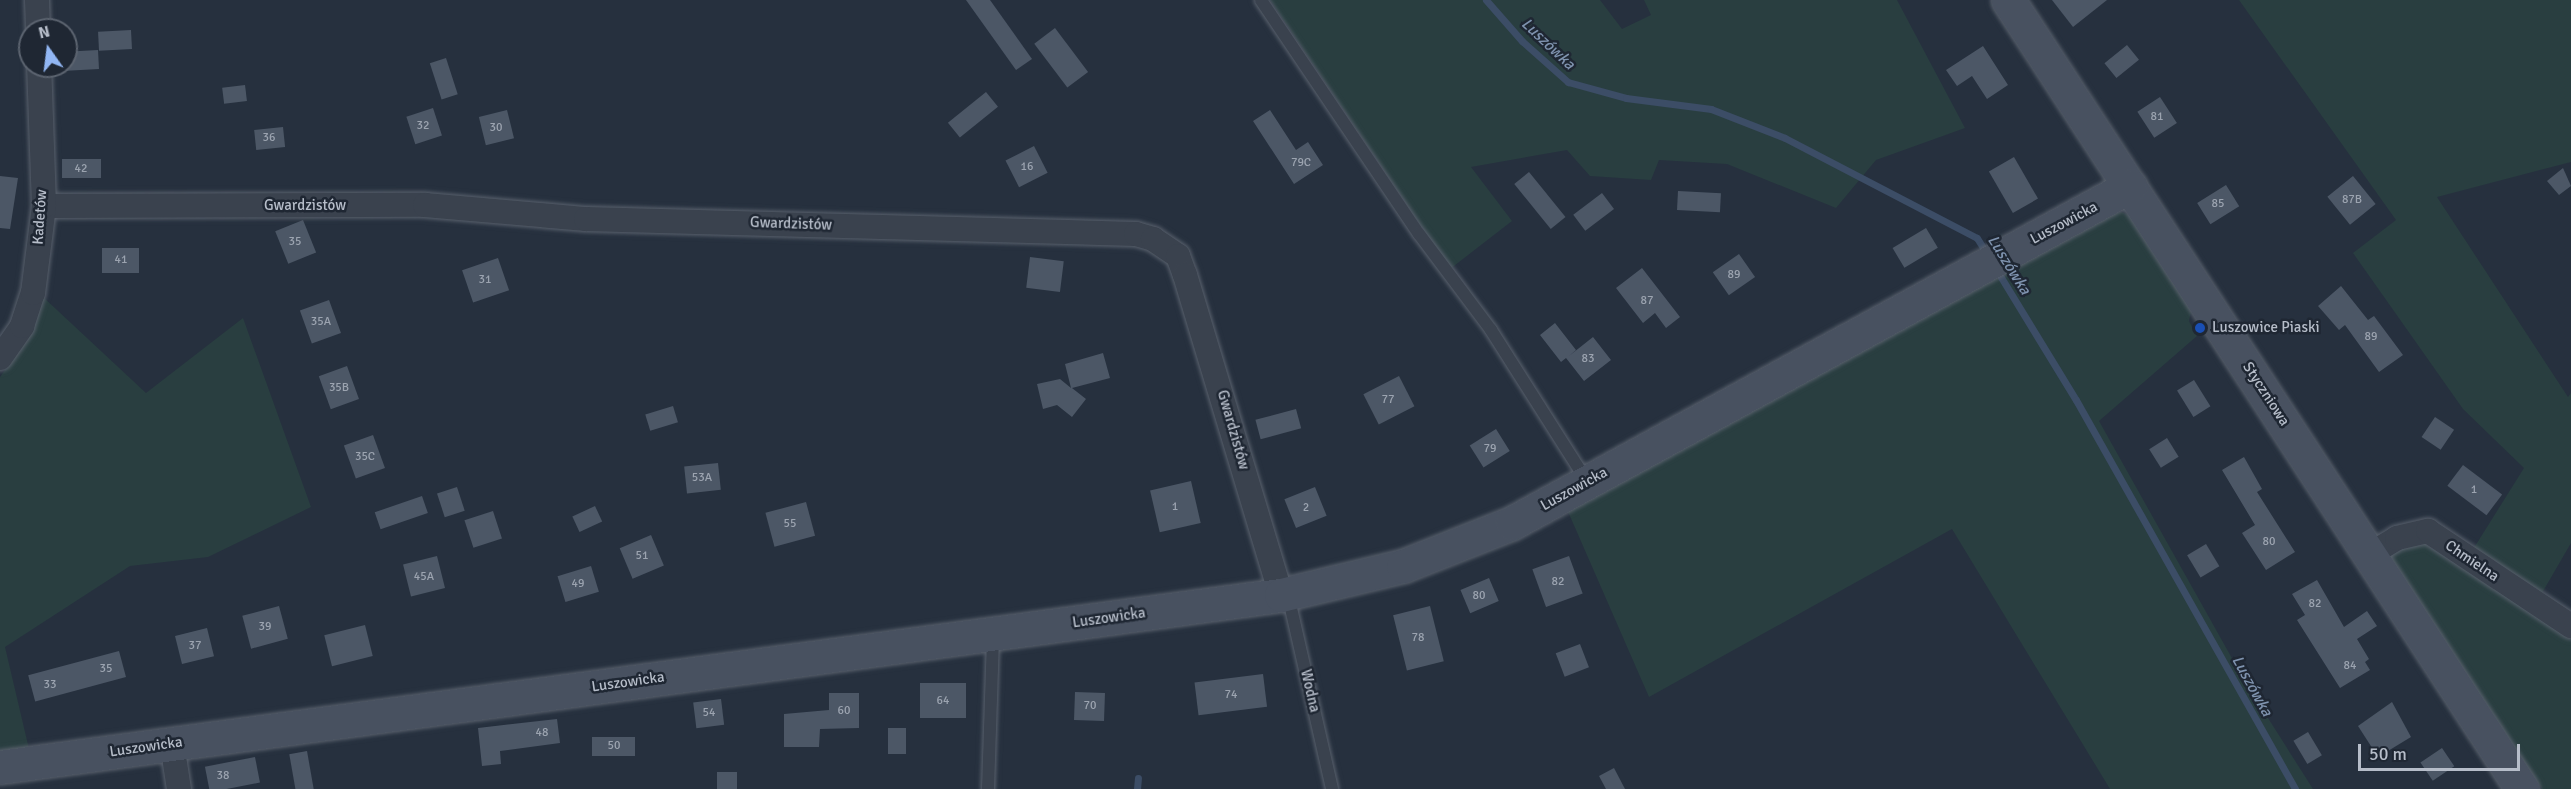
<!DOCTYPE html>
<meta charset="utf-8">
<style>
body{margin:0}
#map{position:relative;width:2571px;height:789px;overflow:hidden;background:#26303e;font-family:Signika,sans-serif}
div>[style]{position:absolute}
.green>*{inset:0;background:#293e40}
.stream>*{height:7px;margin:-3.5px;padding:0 3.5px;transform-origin:3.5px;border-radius:3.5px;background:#3c4d66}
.building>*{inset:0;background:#4c5766;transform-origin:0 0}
.roads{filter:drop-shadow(0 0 2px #58606c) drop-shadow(0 0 2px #58606c)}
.lane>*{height:12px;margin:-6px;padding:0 6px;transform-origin:6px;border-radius:6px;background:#3a424e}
.street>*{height:24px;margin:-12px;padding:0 12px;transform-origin:12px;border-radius:12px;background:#3a424e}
.secondary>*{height:33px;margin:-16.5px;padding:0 16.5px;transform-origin:16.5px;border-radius:16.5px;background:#485160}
.dots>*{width:16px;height:16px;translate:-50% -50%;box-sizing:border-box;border:3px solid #1f2733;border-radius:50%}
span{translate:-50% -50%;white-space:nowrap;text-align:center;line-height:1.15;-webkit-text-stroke:5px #1f2733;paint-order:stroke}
.number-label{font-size:12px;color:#9ca4b0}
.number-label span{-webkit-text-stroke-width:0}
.street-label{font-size:15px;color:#b6bdc9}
.poi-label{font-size:15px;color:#b6bdc9}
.left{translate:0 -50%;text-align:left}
.water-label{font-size:16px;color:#7f93af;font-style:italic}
.north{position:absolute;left:18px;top:18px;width:60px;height:60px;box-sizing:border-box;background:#1f2733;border:2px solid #5b636f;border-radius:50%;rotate:346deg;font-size:16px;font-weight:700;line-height:24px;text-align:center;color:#b6bdc9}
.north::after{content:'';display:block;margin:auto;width:21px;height:27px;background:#91b6f3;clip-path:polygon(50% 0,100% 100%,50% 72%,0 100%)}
.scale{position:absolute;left:2358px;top:744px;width:162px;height:27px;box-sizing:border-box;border:3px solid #b6bdc9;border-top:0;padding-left:8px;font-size:18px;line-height:21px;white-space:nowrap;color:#b6bdc9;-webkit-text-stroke:4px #1f2733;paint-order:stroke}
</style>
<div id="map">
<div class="green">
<i style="clip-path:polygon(1270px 0,1600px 0,1622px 29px,1651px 15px,1644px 0,1897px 0,1965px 128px,1876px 160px,1836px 208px,1727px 164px,1659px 160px,1651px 180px,1590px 176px,1567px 150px,1471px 167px,1512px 221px,1450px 269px)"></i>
<i style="clip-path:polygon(2239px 0,2571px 0,2571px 162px,2437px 197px,2568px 397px,2571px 393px,2571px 543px,2531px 612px,2571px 640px,2571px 789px,2542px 789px,2388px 557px,2404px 542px,2423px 543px,2462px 567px,2524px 468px,2463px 409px,2353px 253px,2396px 220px)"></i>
<i style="clip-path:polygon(2121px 212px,2132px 216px,2191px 311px,2189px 321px,2197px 336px,2099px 421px,2247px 685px,2313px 789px,2110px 789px,1952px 529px,1649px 697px,1566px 507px,2104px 217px)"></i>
<i style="clip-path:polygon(42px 296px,146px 393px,243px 318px,311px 507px,208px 557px,130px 566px,5px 647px,29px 749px,0 752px,0 377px,34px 329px)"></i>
</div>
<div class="stream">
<i style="left:1486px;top:0;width:55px;rotate:48.7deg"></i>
<i style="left:1522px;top:41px;width:62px;rotate:41.7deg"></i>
<i style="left:1568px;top:82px;width:60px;rotate:15.4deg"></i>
<i style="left:1626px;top:98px;width:86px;rotate:7.4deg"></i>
<i style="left:1711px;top:109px;width:79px;rotate:21.4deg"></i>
<i style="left:1785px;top:138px;width:216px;rotate:27.5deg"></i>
<i style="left:1977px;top:238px;width:19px;rotate:58deg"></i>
<i style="left:1996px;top:269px;width:153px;rotate:58.6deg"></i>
<i style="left:2076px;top:400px;width:446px;rotate:60.6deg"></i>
<i style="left:1137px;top:789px;width:11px;rotate:-85deg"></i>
</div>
<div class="building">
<i style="clip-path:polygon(966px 0,990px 0,1032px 59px,1016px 70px)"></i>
<i style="clip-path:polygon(2052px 0,2107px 0,2073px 27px)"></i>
<i style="left:1055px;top:28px;width:55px;height:26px;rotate:53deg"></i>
<i style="left:131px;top:30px;width:19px;height:33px;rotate:87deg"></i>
<i style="left:2127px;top:45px;width:19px;height:29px;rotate:51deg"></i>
<i style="clip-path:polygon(1983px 46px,2008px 85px,1987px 99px,1972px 76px,1957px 86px,1946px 70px)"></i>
<i style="left:98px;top:50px;width:19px;height:32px;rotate:87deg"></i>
<i style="left:446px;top:58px;width:38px;height:17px;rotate:72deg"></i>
<i style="left:245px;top:85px;width:16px;height:23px;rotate:83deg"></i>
<i style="left:986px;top:92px;width:19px;height:49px;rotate:51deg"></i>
<i style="left:2160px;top:97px;width:31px;height:27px;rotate:57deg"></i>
<i style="left:433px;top:108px;width:29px;height:28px;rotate:72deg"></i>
<i style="left:507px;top:110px;width:29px;height:29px;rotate:76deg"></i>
<i style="clip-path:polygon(1270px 110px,1296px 150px,1308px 142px,1323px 165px,1294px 184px,1253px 121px)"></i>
<i style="left:283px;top:127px;width:20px;height:29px;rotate:84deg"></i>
<i style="left:1034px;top:146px;width:30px;height:32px;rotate:63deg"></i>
<i style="left:2014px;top:157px;width:48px;height:29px;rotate:60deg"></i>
<i style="left:101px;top:159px;width:19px;height:39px;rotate:90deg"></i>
<i style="clip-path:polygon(2563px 168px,2571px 186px,2559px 195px,2547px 181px)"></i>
<i style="left:1529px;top:172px;width:58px;height:19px;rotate:51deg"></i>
<i style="clip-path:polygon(0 176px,18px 178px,10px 229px,0 228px)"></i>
<i style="left:2353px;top:176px;width:36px;height:33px;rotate:51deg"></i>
<i style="left:2226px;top:185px;width:25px;height:34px;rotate:58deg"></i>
<i style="left:1678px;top:191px;width:43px;height:19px;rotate:3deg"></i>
<i style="left:1602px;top:193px;width:20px;height:36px;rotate:53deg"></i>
<i style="left:303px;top:220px;width:35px;height:30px;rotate:68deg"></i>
<i style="left:1926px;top:228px;width:23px;height:39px;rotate:59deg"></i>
<i style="left:102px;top:248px;width:37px;height:25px"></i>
<i style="left:1739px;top:254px;width:28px;height:32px;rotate:55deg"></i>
<i style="left:1030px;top:257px;width:34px;height:31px;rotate:7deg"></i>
<i style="left:498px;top:258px;width:34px;height:38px;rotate:71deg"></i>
<i style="clip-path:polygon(1642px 268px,1680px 317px,1666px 328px,1655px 313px,1643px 323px,1616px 288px)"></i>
<i style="clip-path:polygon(2341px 286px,2368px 320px,2374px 316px,2403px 355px,2379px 372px,2345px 325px,2339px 330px,2318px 306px)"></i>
<i style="left:329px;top:300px;width:35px;height:31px;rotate:70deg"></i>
<i style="clip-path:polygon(1555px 323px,1576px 350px,1569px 356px,1593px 337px,1611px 360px,1584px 381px,1566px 358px,1561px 362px,1540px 335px)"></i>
<i style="clip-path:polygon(1103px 353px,1110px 378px,1072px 388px,1086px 399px,1072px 417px,1057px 405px,1043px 409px,1037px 384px,1060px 379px,1071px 388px,1065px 364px)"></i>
<i style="left:347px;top:366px;width:35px;height:30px;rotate:70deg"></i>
<i style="left:1399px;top:376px;width:34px;height:40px;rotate:63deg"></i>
<i style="left:2194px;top:380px;width:31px;height:20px;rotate:58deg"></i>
<i style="left:673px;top:406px;width:17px;height:29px;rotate:73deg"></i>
<i style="left:1296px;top:409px;width:20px;height:42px;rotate:75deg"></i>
<i style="left:2435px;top:417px;width:23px;height:24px;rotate:34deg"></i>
<i style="left:1496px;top:429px;width:26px;height:31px;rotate:58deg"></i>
<i style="left:373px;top:435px;width:35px;height:31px;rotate:70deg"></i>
<i style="left:2167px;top:438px;width:22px;height:21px;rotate:58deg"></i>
<i style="clip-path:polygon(2244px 457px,2262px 489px,2257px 492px,2295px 552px,2266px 570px,2242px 533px,2255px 525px,2222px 470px)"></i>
<i style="left:718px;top:463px;width:27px;height:34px;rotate:84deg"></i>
<i style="left:2463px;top:465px;width:49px;height:26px;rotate:37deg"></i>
<i style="left:1191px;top:481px;width:43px;height:42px;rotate:77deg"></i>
<i style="left:457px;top:487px;width:25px;height:21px;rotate:72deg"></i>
<i style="left:1315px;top:487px;width:31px;height:33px;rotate:68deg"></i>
<i style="left:422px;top:496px;width:18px;height:50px;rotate:71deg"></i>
<i style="left:806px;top:502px;width:35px;height:42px;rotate:75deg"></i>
<i style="left:595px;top:506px;width:17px;height:25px;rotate:65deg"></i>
<i style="left:493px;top:511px;width:29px;height:30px;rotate:72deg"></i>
<i style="left:651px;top:535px;width:33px;height:34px;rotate:67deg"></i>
<i style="left:2206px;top:544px;width:26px;height:22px;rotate:59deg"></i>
<i style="left:437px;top:556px;width:33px;height:35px;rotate:76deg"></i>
<i style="left:1569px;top:556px;width:40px;height:39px;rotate:70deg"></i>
<i style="left:591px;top:566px;width:27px;height:35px;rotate:73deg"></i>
<i style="left:1489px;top:578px;width:25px;height:31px;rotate:67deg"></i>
<i style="clip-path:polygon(2317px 580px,2344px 627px,2367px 611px,2377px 626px,2357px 639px,2369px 659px,2365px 662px,2370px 670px,2340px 688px,2297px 620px,2305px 615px,2292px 594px)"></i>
<i style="left:279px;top:606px;width:34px;height:38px;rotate:75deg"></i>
<i style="left:1430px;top:606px;width:57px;height:38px;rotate:76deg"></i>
<i style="left:365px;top:625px;width:32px;height:42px;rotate:76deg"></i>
<i style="left:207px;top:628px;width:29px;height:33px;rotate:76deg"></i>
<i style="left:1580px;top:644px;width:25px;height:26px;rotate:69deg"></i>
<i style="left:119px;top:651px;width:27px;height:94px;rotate:75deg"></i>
<i style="left:1263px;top:674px;width:33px;height:69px;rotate:83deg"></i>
<i style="left:966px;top:683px;width:35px;height:46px;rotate:90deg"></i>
<i style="left:1075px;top:692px;width:30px;height:28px;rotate:2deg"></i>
<i style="clip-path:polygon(829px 693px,859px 693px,859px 728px,820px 729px,819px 747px,784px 747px,784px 714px,829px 710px)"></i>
<i style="left:721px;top:699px;width:26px;height:28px;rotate:83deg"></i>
<i style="clip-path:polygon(2392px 702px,2411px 737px,2378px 757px,2358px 726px)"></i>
<i style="clip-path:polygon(557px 719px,560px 743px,500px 751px,501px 764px,482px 766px,478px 728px)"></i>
<i style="left:888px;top:728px;width:18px;height:26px"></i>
<i style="left:2308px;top:732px;width:27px;height:17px;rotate:59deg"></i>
<i style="left:592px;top:737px;width:43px;height:19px"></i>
<i style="left:2442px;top:748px;width:22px;height:26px;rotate:56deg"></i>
<i style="left:307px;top:751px;width:39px;height:18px;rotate:80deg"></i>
<i style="left:255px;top:757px;width:26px;height:51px;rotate:79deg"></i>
<i style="clip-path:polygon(1614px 768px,1625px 789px,1606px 789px,1599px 776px)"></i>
<i style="left:737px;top:772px;width:17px;height:20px;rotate:90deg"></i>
</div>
<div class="roads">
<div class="lane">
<i style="left:1261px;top:0;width:282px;rotate:56deg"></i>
<i style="left:1419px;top:234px;width:120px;rotate:53.1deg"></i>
<i style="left:1491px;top:330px;width:179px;rotate:57.6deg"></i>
<i style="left:1288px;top:595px;width:199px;rotate:77.2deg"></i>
<i style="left:988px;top:789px;width:154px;rotate:-88.1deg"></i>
</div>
<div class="street">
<i style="left:37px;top:0;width:30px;rotate:88deg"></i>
<i style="left:44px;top:206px;width:381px;rotate:-0.2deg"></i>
<i style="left:425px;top:205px;width:162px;rotate:5deg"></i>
<i style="left:586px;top:219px;width:550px;rotate:1.56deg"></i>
<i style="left:1136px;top:234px;width:18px;rotate:16deg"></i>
<i style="left:1153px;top:239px;width:30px;rotate:34deg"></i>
<i style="left:1178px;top:256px;width:20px;rotate:70deg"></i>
<i style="left:1185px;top:275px;width:334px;rotate:73.3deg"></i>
<i style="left:0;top:358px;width:39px;rotate:-55deg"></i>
<i style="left:22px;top:326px;width:35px;rotate:-72deg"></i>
<i style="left:33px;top:293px;width:88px;rotate:-82.8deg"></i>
<i style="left:44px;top:206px;width:140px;rotate:-92deg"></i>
<i style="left:2369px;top:555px;width:33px;rotate:-31deg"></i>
<i style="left:2397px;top:538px;width:32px;rotate:-13deg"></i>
<i style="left:2428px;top:531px;width:172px;rotate:33.6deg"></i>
<i style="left:172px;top:744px;width:46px;rotate:81.2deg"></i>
</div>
<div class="secondary">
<i style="left:2008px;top:0;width:942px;rotate:56.92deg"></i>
<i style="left:0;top:767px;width:1292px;rotate:-7.65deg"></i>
<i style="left:1281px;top:595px;width:125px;rotate:-13.4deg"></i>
<i style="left:1403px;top:566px;width:117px;rotate:-21.5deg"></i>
<i style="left:1512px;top:523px;width:704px;rotate:-28.6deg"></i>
</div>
</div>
<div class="dots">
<i style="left:2200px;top:328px;background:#1a4fb4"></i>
</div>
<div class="number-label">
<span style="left:2157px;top:117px">81</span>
<span style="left:423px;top:126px">32</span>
<span style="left:496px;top:128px">30</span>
<span style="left:269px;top:138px">36</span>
<span style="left:1301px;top:163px">79C</span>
<span style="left:1027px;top:167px">16</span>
<span style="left:81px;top:169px">42</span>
<span style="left:2352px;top:200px">87B</span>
<span style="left:2218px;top:204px">85</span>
<span style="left:295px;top:242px">35</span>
<span style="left:121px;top:260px">41</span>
<span style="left:1734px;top:275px">89</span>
<span style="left:485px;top:280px">31</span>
<span style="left:1647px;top:301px">87</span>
<span style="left:321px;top:322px">35A</span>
<span style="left:2371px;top:337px">89</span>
<span style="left:1588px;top:359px">83</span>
<span style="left:339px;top:388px">35B</span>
<span style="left:1388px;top:400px">77</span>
<span style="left:1490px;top:449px">79</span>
<span style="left:365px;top:457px">35C</span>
<span style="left:702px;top:478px">53A</span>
<span style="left:2474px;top:490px">1</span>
<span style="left:1175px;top:507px">1</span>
<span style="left:1306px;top:508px">2</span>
<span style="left:790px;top:524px">55</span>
<span style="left:2269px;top:542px">80</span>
<span style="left:642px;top:556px">51</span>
<span style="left:424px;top:577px">45A</span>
<span style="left:1558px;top:582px">82</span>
<span style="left:578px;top:584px">49</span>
<span style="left:1479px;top:596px">80</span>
<span style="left:2315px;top:604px">82</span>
<span style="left:265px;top:627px">39</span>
<span style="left:1418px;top:638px">78</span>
<span style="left:195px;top:646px">37</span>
<span style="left:2350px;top:666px">84</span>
<span style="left:106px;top:669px">35</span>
<span style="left:50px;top:685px">33</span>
<span style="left:1231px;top:695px">74</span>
<span style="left:943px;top:701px">64</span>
<span style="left:1090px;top:706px">70</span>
<span style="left:844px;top:711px">60</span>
<span style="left:709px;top:713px">54</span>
<span style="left:542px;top:733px">48</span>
<span style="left:614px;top:746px">50</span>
<span style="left:223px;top:776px">38</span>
</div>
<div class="street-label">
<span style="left:305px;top:206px">Gwardzistów</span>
<span style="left:40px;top:217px;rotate:-86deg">Kadetów</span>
<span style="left:2064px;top:223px;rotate:-28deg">Luszowicka</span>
<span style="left:791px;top:224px;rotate:2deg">Gwardzistów</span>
<span style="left:2266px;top:394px;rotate:57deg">Styczniowa</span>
<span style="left:1233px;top:430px;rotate:74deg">Gwardzistów</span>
<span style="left:1574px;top:489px;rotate:-29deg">Luszowicka</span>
<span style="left:2472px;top:561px;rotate:34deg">Chmielna</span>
<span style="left:1109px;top:618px;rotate:-8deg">Luszowicka</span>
<span style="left:628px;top:682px;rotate:-8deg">Luszowicka</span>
<span style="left:1310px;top:691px;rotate:77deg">Wodna</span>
<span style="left:146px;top:747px;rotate:-8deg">Luszowicka</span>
</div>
<div class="poi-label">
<span class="left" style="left:2212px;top:328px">Luszowice Piaski</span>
</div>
<div class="water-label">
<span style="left:1548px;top:44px;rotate:43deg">Luszówka</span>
<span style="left:2009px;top:265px;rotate:58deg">Luszówka</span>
<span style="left:2252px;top:686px;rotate:61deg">Luszówka</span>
</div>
<div class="north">N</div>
<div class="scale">50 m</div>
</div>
